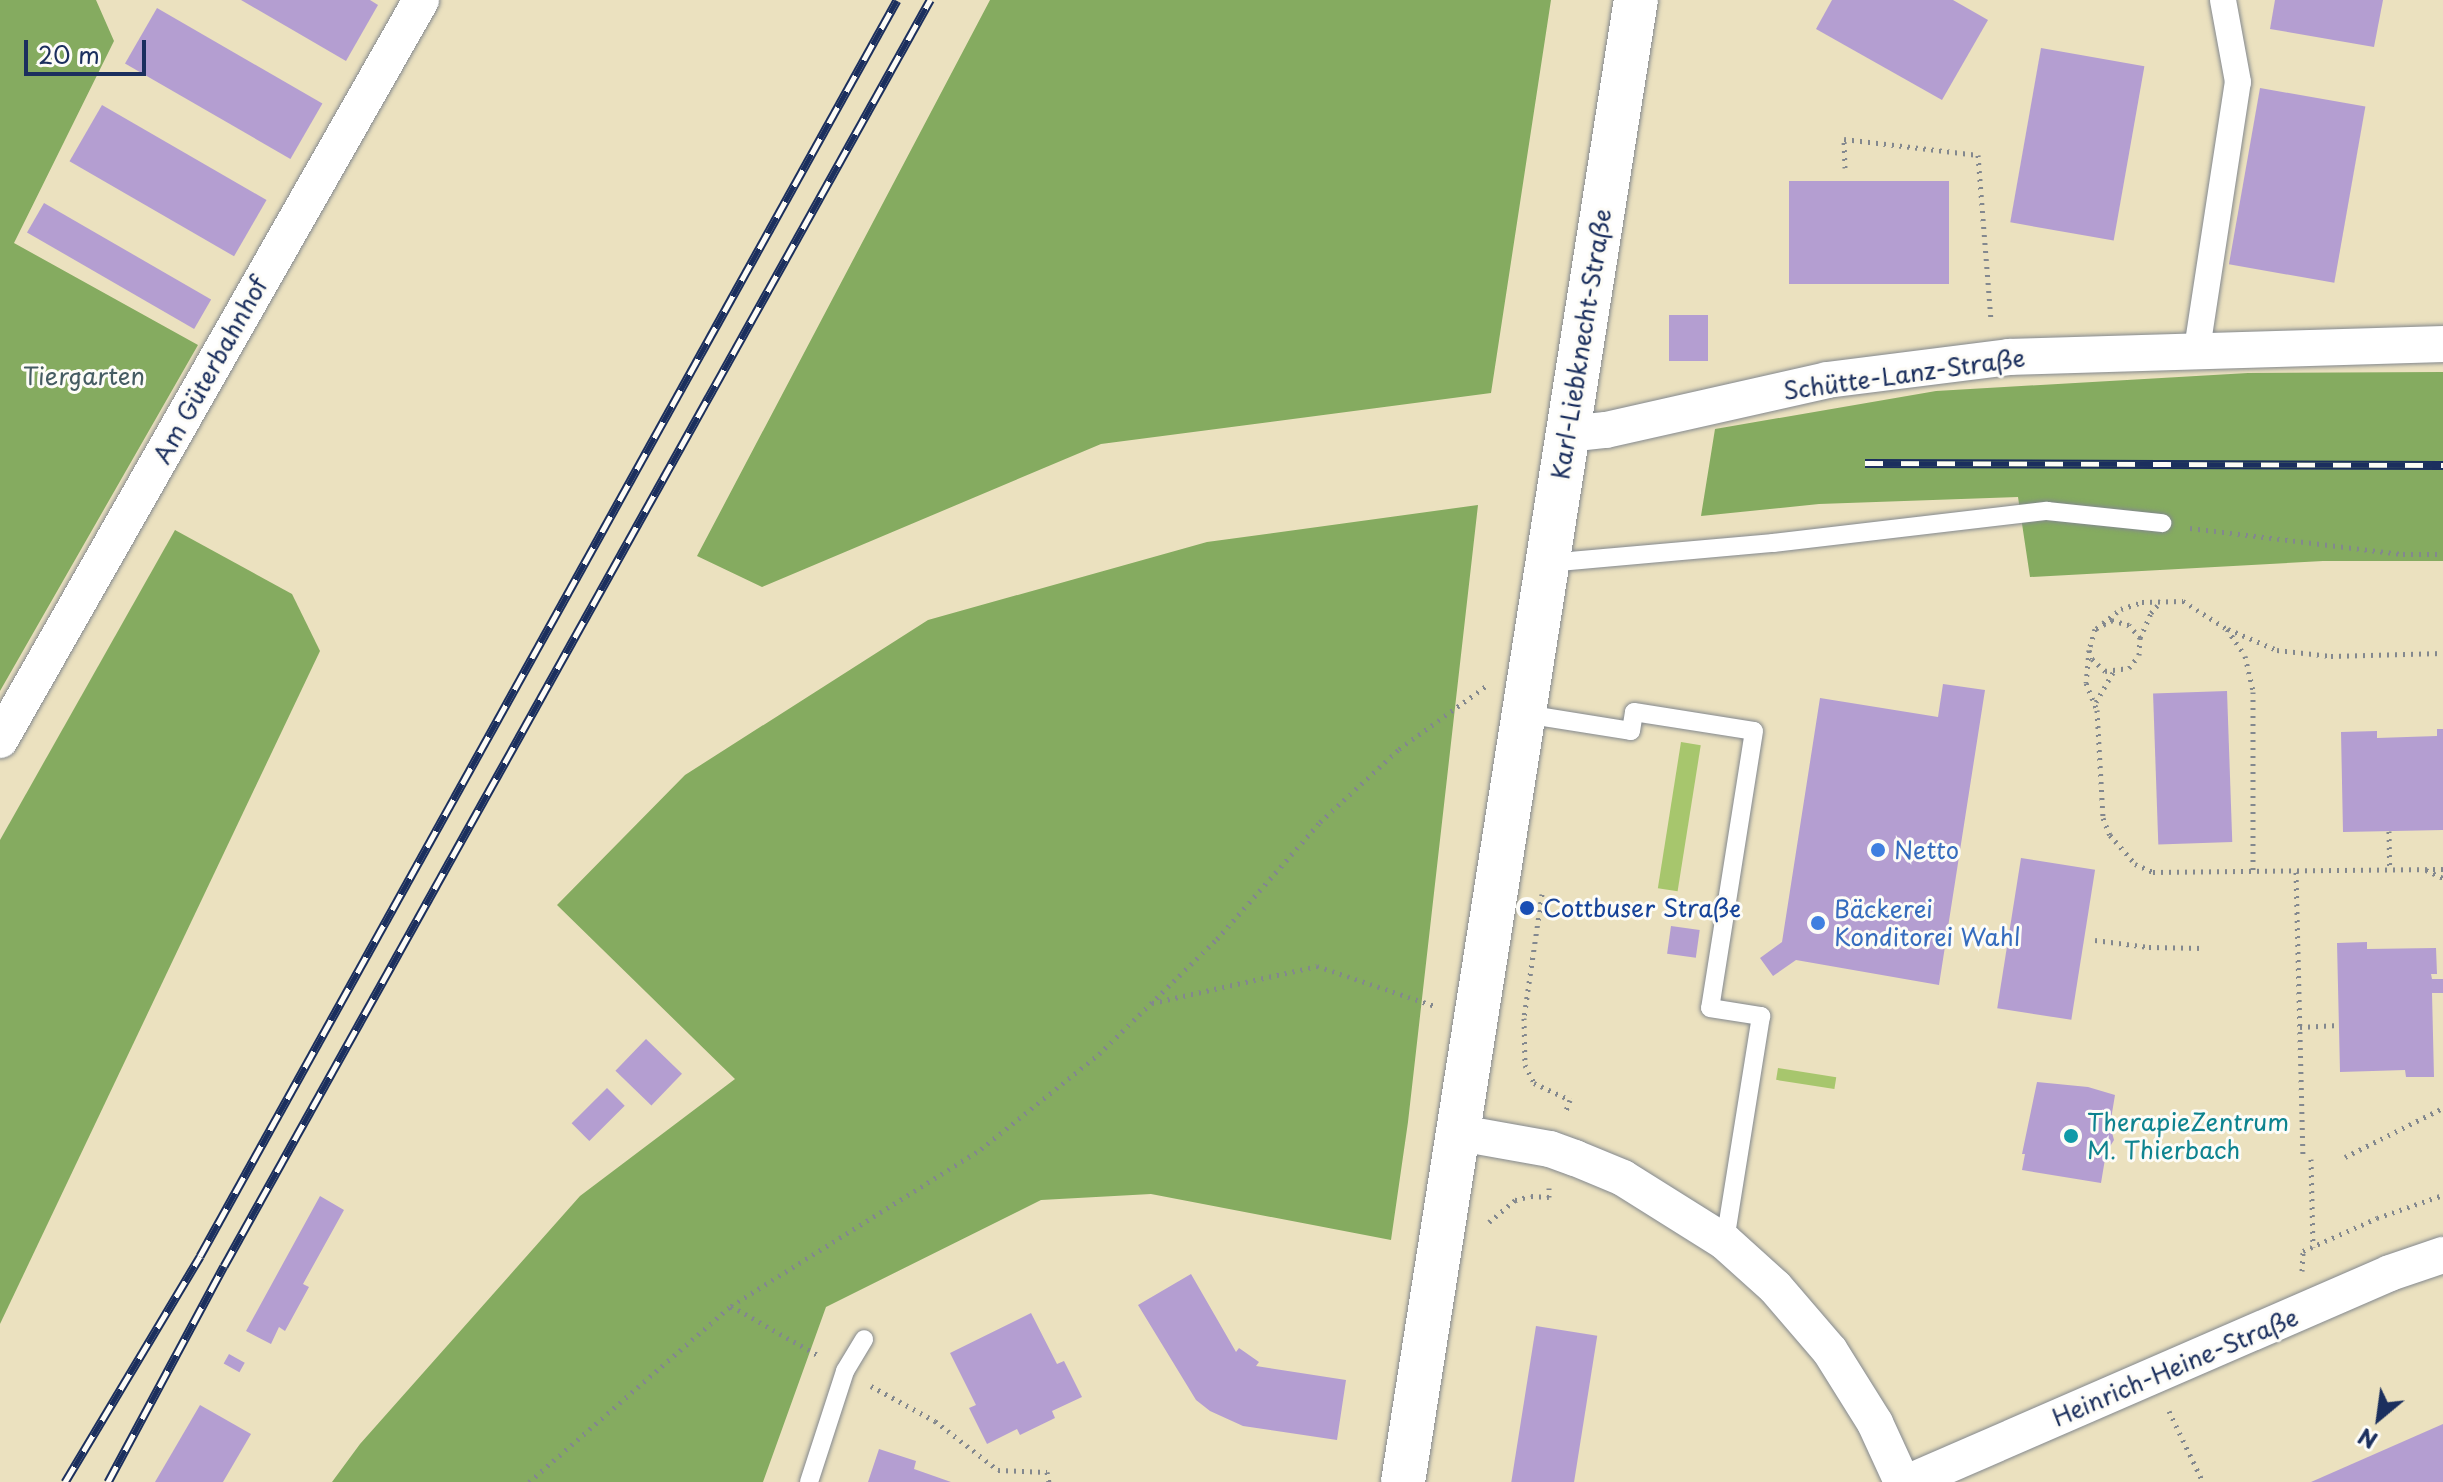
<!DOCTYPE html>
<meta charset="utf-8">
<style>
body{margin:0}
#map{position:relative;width:2443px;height:1482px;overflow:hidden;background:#ebe1bf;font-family:"Playpen Sans",sans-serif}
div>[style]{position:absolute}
.green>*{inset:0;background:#a7c66d;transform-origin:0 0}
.forest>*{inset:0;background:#85ab60}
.building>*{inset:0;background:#b49ed1;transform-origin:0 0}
.path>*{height:5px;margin-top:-2.5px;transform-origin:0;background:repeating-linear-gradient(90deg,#83888e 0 2px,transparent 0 8px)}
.roads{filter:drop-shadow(0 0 2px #83888e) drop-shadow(0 0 2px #83888e)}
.service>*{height:18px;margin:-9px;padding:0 9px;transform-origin:9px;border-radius:9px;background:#fff}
.pedestrian>*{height:26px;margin:-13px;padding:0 13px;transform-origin:13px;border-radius:13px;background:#fff}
.minor>*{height:36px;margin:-18px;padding:0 18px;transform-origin:18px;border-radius:18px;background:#fff}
.tertiary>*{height:44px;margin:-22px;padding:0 22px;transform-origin:22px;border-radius:22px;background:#fff}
.rail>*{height:9px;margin-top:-4.5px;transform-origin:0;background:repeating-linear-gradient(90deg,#fdfcf7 0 18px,#1b2f5e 0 36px);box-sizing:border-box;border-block:2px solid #1b2f5e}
.dots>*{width:22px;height:22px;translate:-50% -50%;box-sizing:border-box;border:4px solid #fdfcf7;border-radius:50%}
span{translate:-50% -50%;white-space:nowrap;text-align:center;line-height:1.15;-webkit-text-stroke:6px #fdfcf7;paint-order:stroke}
.street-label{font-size:24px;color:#1b2f5e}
.park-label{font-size:24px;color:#455c62}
.shop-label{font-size:24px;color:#366cbe}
.left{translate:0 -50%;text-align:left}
.transit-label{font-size:24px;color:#164399}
.culture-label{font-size:24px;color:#0d838f}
.north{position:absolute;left:2339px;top:1378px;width:80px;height:80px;-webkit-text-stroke:6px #fdfcf7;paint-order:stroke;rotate:209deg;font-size:22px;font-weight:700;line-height:32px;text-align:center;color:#1b2f5e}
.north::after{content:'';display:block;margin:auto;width:28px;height:36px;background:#1b2f5e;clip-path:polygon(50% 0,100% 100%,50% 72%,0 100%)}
.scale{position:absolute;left:24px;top:40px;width:122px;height:36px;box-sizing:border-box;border:4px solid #1b2f5e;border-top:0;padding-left:10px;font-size:24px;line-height:28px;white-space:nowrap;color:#1b2f5e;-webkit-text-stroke:6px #fdfcf7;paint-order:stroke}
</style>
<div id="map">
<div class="green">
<i style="left:1681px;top:742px;width:20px;height:148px;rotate:9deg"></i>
<i style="left:1778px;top:1068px;width:59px;height:12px;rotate:9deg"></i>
</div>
<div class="forest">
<i style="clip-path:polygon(0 0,96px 0,114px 41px,14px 243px,198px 345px,0 691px)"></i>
<i style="clip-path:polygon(990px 0,1551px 0,1491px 393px,1101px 444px,762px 587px,697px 556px)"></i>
<i style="clip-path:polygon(2443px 372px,2443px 561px,2323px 561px,2030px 577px,2018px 497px,1819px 504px,1701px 516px,1715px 429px,1936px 391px,2248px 373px)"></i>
<i style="clip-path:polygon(1478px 505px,1408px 1122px,1391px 1240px,1151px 1194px,1041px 1200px,826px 1307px,763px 1482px,332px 1482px,360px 1444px,580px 1196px,735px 1079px,557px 905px,685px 775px,928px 620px,1207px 542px)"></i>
<i style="clip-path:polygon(175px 530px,292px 594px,320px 651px,0 1324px,0 840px)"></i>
</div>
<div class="building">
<i style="clip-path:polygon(241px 0,370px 0,378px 5px,346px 61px)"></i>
<i style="clip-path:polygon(1832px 0,1953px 0,1988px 20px,1942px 100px,1816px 29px)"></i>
<i style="clip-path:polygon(2275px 0,2383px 0,2374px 47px,2270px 29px)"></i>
<i style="left:157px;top:8px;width:191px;height:64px;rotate:30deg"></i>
<i style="left:2041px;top:48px;width:105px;height:177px;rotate:10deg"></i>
<i style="left:2260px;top:88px;width:107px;height:179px;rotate:10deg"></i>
<i style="left:102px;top:105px;width:190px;height:65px;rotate:30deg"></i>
<i style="left:1789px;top:181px;width:160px;height:103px"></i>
<i style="left:44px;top:203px;width:193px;height:34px;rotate:30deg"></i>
<i style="left:1669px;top:315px;width:39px;height:46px"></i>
<i style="clip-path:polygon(1943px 684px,1985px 690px,1939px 985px,1796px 960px,1773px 976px,1760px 958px,1782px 942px,1820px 698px,1938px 717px)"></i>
<i style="left:2227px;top:691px;width:151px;height:74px;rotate:88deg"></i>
<i style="clip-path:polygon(2437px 729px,2443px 729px,2443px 830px,2343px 832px,2341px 732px,2377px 731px,2377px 738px,2437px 736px)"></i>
<i style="left:2021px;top:858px;width:75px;height:152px;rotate:9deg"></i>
<i style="left:1671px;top:926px;width:29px;height:28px;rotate:8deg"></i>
<i style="clip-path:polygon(2367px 942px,2367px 949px,2436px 948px,2437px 974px,2431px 974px,2432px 979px,2443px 979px,2443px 993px,2432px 993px,2434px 1077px,2406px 1077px,2405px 1070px,2340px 1072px,2337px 943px)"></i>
<i style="left:646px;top:1039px;width:50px;height:44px;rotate:44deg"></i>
<i style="clip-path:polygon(2037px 1082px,2088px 1087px,2115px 1095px,2110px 1125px,2114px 1140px,2106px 1153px,2101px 1183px,2022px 1170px,2025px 1154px,2022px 1154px)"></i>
<i style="left:607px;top:1088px;width:25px;height:50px;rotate:45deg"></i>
<i style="clip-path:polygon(320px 1196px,344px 1210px,303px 1284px,309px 1287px,285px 1331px,279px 1327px,271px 1344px,246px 1331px)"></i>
<i style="clip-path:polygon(1191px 1274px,1236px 1352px,1239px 1348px,1259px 1362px,1256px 1366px,1346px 1380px,1337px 1440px,1243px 1426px,1210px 1411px,1196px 1400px,1138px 1305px)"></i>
<i style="clip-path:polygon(1031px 1313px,1057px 1364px,1064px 1361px,1082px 1397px,1052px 1411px,1055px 1418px,1020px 1435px,1017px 1429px,987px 1444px,969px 1408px,976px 1405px,950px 1353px)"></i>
<i style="left:1536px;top:1326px;width:62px;height:158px;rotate:9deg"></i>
<i style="left:229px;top:1354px;width:18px;height:11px;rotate:29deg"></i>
<i style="clip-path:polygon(200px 1405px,251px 1434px,223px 1482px,155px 1482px)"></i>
<i style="clip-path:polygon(2443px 1424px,2443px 1482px,2311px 1482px)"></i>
<i style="clip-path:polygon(879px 1449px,916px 1461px,914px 1469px,951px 1482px,868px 1482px)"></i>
</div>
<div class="path">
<i style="left:1845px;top:168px;width:29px;rotate:-92deg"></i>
<i style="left:1844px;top:139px;width:135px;rotate:6.8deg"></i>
<i style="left:1978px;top:155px;width:167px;rotate:85.5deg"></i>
<i style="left:2190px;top:528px;width:215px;rotate:7deg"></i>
<i style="left:2403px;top:554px;width:40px"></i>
<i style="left:2103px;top:623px;width:23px;rotate:-38deg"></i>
<i style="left:2121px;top:609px;width:22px;rotate:-18deg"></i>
<i style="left:2142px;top:602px;width:41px;rotate:-1.4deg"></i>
<i style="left:2183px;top:601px;width:52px;rotate:32.5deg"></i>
<i style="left:2227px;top:629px;width:32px;rotate:56deg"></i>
<i style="left:2245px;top:656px;width:37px;rotate:77deg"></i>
<i style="left:2253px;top:692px;width:180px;rotate:90deg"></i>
<i style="left:2228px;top:629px;width:53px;rotate:23.2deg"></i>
<i style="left:2277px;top:650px;width:54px;rotate:6.3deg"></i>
<i style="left:2331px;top:656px;width:112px;rotate:-1.5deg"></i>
<i style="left:2140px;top:638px;width:17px;rotate:-130deg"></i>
<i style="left:2129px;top:625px;width:18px;rotate:-164deg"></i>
<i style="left:2112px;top:620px;width:19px;rotate:152deg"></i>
<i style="left:2095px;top:629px;width:22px;rotate:106deg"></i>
<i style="left:2089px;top:650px;width:9px;rotate:72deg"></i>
<i style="left:2092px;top:659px;width:18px;rotate:43deg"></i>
<i style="left:2105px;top:671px;width:24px;rotate:-7deg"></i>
<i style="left:2129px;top:668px;width:16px;rotate:-52deg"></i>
<i style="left:2139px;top:655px;width:17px;rotate:-87deg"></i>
<i style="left:2140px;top:638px;width:27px;rotate:-66deg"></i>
<i style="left:2151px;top:613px;width:16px;rotate:-50deg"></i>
<i style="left:2089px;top:650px;width:33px;rotate:95deg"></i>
<i style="left:2086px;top:683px;width:29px;rotate:68deg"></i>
<i style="left:2097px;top:710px;width:108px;rotate:86.8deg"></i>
<i style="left:2103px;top:818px;width:18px;rotate:68deg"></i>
<i style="left:2110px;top:835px;width:38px;rotate:49deg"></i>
<i style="left:2135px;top:864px;width:20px;rotate:24deg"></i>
<i style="left:2153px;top:872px;width:290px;rotate:-0.6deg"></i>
<i style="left:2096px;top:702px;width:34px;rotate:-60deg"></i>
<i style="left:2389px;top:831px;width:39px;rotate:89deg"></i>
<i style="left:2426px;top:870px;width:19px;rotate:25deg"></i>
<i style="left:2296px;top:872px;width:287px;rotate:88.6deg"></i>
<i style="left:1542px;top:894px;width:125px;rotate:98.3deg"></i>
<i style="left:1524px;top:1018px;width:47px;rotate:88.8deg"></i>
<i style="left:1525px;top:1065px;width:20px;rotate:63deg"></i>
<i style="left:1534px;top:1083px;width:40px;rotate:25deg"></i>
<i style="left:1570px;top:1100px;width:14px;rotate:111deg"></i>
<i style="left:2095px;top:940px;width:54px;rotate:7.4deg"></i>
<i style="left:2149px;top:947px;width:55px;rotate:1deg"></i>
<i style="left:1152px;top:1003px;width:169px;rotate:-12.6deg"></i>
<i style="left:1317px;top:966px;width:125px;rotate:18.7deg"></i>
<i style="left:2300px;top:1027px;width:39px;rotate:-3deg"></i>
<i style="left:2345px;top:1157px;width:110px;rotate:-26.6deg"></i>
<i style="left:2311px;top:1159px;width:88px;rotate:88.7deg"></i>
<i style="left:1489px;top:1222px;width:34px;rotate:-40deg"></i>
<i style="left:1515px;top:1200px;width:16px;rotate:-14deg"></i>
<i style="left:1531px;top:1196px;width:18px;rotate:3deg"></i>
<i style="left:1549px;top:1197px;width:9px;rotate:-90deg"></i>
<i style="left:2302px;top:1271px;width:20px;rotate:-87deg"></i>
<i style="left:2303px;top:1251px;width:81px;rotate:-24deg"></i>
<i style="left:2377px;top:1218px;width:70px;rotate:-19.2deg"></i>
<i style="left:731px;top:1306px;width:103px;rotate:29.5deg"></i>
<i style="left:871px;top:1386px;width:73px;rotate:28.7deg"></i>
<i style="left:935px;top:1421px;width:80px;rotate:37.9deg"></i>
<i style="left:998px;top:1470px;width:49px;rotate:2.3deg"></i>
<i style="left:1047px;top:1472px;width:10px;rotate:79deg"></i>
<i style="left:2169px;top:1411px;width:79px;rotate:64.4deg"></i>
<i style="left:529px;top:1482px;width:268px;rotate:-41.1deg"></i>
<i style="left:731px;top:1306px;width:295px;rotate:-32.1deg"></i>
<i style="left:981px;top:1149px;width:151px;rotate:-38.8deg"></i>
<i style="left:1099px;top:1054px;width:165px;rotate:-44.3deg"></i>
<i style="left:1217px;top:939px;width:156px;rotate:-48.6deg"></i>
<i style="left:1320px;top:822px;width:108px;rotate:-42.7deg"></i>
<i style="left:1399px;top:749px;width:107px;rotate:-35.9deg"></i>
</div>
<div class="roads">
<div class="service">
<i style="left:1548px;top:563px;width:226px;rotate:-5.1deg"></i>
<i style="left:1773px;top:543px;width:276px;rotate:-6.7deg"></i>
<i style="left:2047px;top:511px;width:116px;rotate:6deg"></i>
<i style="left:1525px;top:714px;width:107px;rotate:9.1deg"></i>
<i style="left:1631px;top:731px;width:19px;rotate:-81deg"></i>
<i style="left:1634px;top:712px;width:121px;rotate:9deg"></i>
<i style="left:1754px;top:731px;width:280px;rotate:99deg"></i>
<i style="left:1710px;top:1008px;width:52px;rotate:8.9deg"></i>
<i style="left:1761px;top:1016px;width:229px;rotate:99.1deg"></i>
<i style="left:809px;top:1482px;width:117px;rotate:-72deg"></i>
<i style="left:845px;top:1371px;width:37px;rotate:-59deg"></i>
</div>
<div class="pedestrian">
<i style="left:2197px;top:349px;width:270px;rotate:-81.3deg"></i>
<i style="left:2238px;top:82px;width:83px;rotate:-100.4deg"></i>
</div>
<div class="minor">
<i style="left:1567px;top:434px;width:39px;rotate:-6deg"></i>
<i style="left:1606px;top:430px;width:227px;rotate:-12.7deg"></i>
<i style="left:1827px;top:380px;width:183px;rotate:-7.2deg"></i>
<i style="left:2009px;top:357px;width:434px;rotate:-1.7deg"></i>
<i style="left:0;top:740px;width:851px;rotate:-60.36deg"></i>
<i style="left:1460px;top:1133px;width:91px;rotate:10.1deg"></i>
<i style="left:1550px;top:1149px;width:27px;rotate:20deg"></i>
<i style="left:1575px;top:1158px;width:52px;rotate:22.6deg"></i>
<i style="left:1623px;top:1178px;width:120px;rotate:32.1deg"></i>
<i style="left:1725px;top:1242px;width:67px;rotate:42deg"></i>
<i style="left:1775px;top:1287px;width:84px;rotate:49.3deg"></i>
<i style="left:1830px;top:1351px;width:85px;rotate:58deg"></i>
<i style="left:1875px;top:1423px;width:65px;rotate:65.4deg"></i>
<i style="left:1909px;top:1482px;width:524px;rotate:-23.49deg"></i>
<i style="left:2390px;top:1273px;width:56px;rotate:-18.8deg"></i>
</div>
<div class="tertiary">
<i style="left:1403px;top:1482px;width:1500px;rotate:-81.07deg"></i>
</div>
</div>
<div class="rail">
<i style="left:1865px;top:463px;width:578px;rotate:0.2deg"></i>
<i style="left:65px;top:1482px;width:263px;rotate:-59.1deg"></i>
<i style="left:200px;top:1256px;width:1436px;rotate:-60.97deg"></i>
<i style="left:108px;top:1482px;width:245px;rotate:-61.8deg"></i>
<i style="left:224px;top:1266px;width:1450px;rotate:-60.85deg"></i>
</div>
<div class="dots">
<i style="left:1878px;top:850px;background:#3f7fe0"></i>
<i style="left:1527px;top:908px;background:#1a4fb4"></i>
<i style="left:1818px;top:923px;background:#3f7fe0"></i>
<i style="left:2071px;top:1136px;background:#0f9aa8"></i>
</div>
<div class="street-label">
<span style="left:1581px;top:344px;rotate:-81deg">Karl-Liebknecht-Straße</span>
<span style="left:210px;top:370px;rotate:-61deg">Am Güterbahnhof</span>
<span style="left:1904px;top:374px;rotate:-8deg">Schütte-Lanz-Straße</span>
<span style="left:2175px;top:1367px;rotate:-23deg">Heinrich-Heine-Straße</span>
</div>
<div class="park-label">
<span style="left:84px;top:376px">Tiergarten</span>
</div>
<div class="shop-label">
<span class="left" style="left:1894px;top:850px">Netto</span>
<span class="left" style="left:1834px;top:923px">Bäckerei<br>Konditorei Wahl</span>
</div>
<div class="transit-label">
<span class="left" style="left:1543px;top:908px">Cottbuser Straße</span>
</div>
<div class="culture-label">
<span class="left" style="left:2087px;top:1136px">TherapieZentrum<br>M. Thierbach</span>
</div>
<div class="north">N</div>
<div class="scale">20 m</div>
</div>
